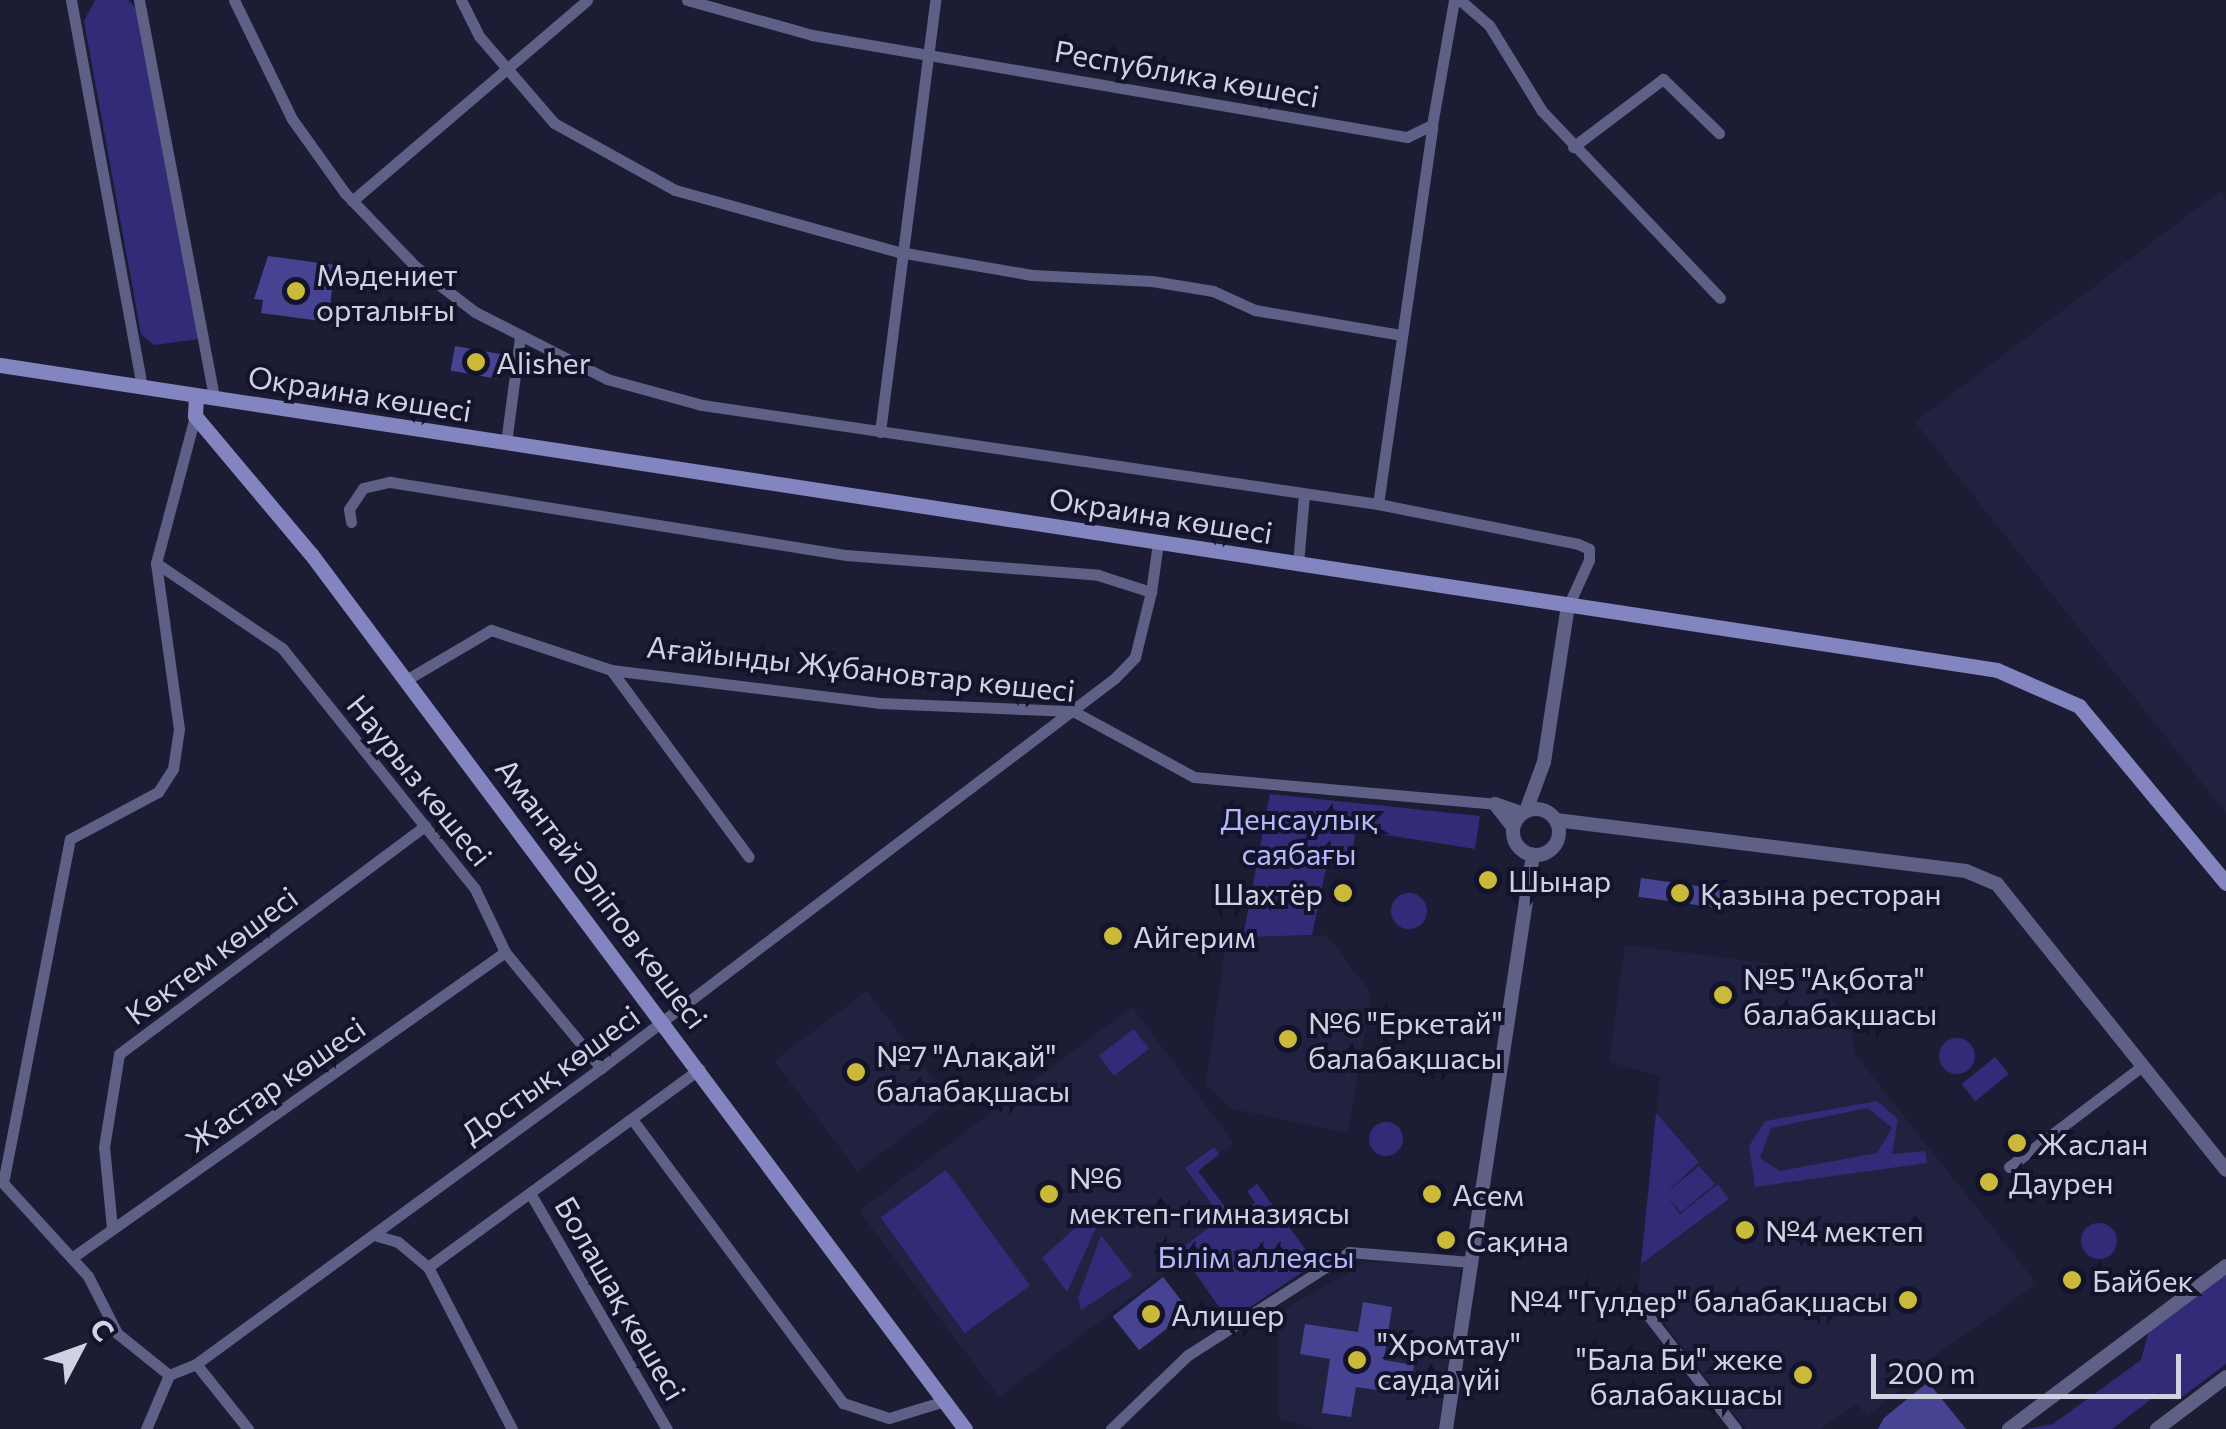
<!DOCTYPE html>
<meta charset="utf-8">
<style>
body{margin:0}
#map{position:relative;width:2226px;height:1429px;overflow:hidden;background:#1c1d35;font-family:Commissioner,sans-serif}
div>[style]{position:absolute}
.built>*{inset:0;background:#212140;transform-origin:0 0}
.green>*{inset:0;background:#312b78;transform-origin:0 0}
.round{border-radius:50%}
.building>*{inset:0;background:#464393;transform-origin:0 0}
.minor>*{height:11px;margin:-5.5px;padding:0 5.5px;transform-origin:5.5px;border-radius:5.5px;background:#5e6185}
.tertiary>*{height:14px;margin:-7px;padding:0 7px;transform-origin:7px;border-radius:7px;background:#5e6185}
.tertiary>.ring{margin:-7px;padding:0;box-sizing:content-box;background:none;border:14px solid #5e6185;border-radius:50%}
.secondary>*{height:15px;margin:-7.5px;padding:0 7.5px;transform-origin:7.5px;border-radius:7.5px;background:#8285bf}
.dots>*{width:28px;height:28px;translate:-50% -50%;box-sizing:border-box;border:5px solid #13132b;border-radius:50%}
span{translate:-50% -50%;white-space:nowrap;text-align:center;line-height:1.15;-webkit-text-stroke:8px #13132b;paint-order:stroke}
.street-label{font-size:30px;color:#d0d2e3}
.poi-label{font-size:30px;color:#d0d2e3}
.left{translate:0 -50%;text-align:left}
.right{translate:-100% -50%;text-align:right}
.park-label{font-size:30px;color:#b4b9fb}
.north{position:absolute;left:30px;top:1299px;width:100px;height:100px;-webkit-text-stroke:8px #13132b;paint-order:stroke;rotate:49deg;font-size:28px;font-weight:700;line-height:40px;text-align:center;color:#d0d2e3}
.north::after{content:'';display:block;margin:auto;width:35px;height:45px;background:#d0d2e3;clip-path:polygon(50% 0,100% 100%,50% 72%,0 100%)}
.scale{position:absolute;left:1871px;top:1354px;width:310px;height:45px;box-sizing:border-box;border:5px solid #d0d2e3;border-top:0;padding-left:12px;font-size:30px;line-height:35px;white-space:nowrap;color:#d0d2e3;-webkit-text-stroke:8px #13132b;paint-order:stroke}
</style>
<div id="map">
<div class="built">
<i style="clip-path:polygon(2220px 191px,2226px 200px,2226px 813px,1915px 422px)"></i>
<i style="clip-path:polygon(1327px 935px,1371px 994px,1348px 1133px,1228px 1108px,1206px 1083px,1227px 937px)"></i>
<i style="clip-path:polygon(1625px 945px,1804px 968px,1851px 1021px,1854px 1053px,2037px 1284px,1910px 1373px,1913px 1380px,1867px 1416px,1857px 1403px,1821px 1429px,1746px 1429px,1638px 1289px,1660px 1076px,1609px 1062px)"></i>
<i style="left:867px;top:991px;width:138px;height:116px;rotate:53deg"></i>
<i style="clip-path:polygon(1132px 1007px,1234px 1143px,1198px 1170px,1235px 1220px,999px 1397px,859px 1211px)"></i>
<i style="clip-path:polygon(1394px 1261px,1461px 1268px,1439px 1429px,1314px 1429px,1279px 1418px,1279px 1312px,1365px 1263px)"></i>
</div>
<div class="green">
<i style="clip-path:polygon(95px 0,128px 0,138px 10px,199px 339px,154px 345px,141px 334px,84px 21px)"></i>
<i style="clip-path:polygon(1270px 794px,1480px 816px,1475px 849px,1356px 830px,1351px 856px,1329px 855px,1312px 935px,1243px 937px)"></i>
<i class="round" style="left:1391px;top:893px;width:36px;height:36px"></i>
<i style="left:1134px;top:1029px;width:25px;height:44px;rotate:53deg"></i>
<i class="round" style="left:1939px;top:1038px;width:36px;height:36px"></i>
<i style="left:1995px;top:1057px;width:22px;height:43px;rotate:51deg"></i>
<i style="clip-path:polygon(evenodd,1877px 1101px,1898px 1119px,1892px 1154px,1925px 1151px,1927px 1163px,1755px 1187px,1749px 1146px,1765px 1121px,1877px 1101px,1868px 1108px,1892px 1128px,1877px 1153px,1780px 1171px,1760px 1158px,1771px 1128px,1868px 1108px)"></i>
<i style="clip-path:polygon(1656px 1113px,1699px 1162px,1664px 1195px,1699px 1166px,1715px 1184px,1681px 1212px,1667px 1197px,1680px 1214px,1718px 1184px,1729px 1199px,1641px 1264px)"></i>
<i class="round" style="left:1369px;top:1122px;width:34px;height:34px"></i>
<i style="clip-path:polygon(1214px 1147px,1219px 1154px,1198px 1171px,1234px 1219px,1255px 1203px,1247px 1191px,1257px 1184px,1316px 1263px,1229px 1321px,1179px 1250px,1222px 1218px,1185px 1168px)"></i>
<i style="left:946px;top:1170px;width:143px;height:81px;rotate:54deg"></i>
<i style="clip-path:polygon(1088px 1216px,1096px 1228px,1067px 1292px,1042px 1258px)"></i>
<i class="round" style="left:2081px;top:1223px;width:36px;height:36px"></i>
<i style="clip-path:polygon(1101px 1235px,1133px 1276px,1081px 1310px,1078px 1298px)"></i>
<i style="clip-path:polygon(2226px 1272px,2226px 1364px,2178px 1400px,2159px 1393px,2112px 1429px,2027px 1429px,2053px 1424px,2141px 1360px,2149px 1330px)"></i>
</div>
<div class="building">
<i style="clip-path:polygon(268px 256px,335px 265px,328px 322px,261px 313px,263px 300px,254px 299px)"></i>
<i style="left:455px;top:346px;width:47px;height:25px;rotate:10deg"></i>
<i style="left:1641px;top:878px;width:82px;height:19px;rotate:8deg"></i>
<i style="left:1163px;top:1277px;width:43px;height:64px;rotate:52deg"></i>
<i style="clip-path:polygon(1363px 1302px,1392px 1307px,1384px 1360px,1414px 1365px,1410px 1395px,1356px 1387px,1351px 1417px,1322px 1413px,1330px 1359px,1300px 1354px,1305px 1324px,1358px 1332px)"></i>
<i style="clip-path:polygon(1928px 1382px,1966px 1429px,1878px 1429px,1884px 1418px)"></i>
</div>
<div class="minor">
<i style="left:71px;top:0;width:393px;rotate:79.6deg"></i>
<i style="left:139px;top:0;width:405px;rotate:79.3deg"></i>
<i style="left:234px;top:0;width:132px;rotate:64deg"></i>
<i style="left:292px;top:119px;width:91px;rotate:54.4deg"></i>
<i style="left:345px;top:193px;width:103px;rotate:46.2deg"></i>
<i style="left:416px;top:267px;width:74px;rotate:37.3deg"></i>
<i style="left:475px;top:312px;width:148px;rotate:26.9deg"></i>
<i style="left:607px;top:379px;width:98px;rotate:15.3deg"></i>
<i style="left:702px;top:405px;width:683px;rotate:8.33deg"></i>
<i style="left:1378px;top:504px;width:204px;rotate:11.3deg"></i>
<i style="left:1578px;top:544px;width:12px;rotate:24deg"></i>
<i style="left:1589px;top:549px;width:11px;rotate:90deg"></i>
<i style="left:1589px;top:560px;width:51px;rotate:114.5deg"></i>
<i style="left:461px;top:0;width:40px;rotate:63.4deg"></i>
<i style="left:479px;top:36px;width:115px;rotate:49.2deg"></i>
<i style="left:554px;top:123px;width:138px;rotate:29deg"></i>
<i style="left:675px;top:190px;width:232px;rotate:15.5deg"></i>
<i style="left:899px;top:252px;width:135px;rotate:9.8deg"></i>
<i style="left:1032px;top:275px;width:120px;rotate:2.9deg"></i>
<i style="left:1152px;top:281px;width:62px;rotate:9.3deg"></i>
<i style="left:1213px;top:291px;width:46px;rotate:24.3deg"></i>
<i style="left:1255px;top:310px;width:149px;rotate:9.7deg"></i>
<i style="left:687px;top:0;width:130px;rotate:15.6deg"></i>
<i style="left:812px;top:35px;width:604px;rotate:9.73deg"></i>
<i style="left:1407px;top:137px;width:28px;rotate:-26deg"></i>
<i style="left:1432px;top:125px;width:127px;rotate:-80deg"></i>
<i style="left:1460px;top:0;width:38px;rotate:41deg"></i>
<i style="left:1489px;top:25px;width:101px;rotate:58.4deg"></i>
<i style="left:1542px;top:111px;width:258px;rotate:46.4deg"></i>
<i style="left:1573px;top:147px;width:113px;rotate:-37.1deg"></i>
<i style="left:1663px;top:79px;width:78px;rotate:44deg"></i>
<i style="left:352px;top:201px;width:309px;rotate:-40.5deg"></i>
<i style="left:880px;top:432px;width:435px;rotate:-82.7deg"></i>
<i style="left:506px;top:443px;width:107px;rotate:-82.5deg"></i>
<i style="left:1378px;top:504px;width:381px;rotate:-81.8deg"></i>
<i style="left:351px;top:522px;width:13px;rotate:-99deg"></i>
<i style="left:349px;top:509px;width:25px;rotate:-56deg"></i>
<i style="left:363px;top:488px;width:28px;rotate:-13deg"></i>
<i style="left:390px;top:482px;width:462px;rotate:9.1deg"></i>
<i style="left:846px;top:555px;width:253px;rotate:4.5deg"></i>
<i style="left:1098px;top:575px;width:56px;rotate:17.8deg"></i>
<i style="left:1151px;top:592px;width:49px;rotate:-81.9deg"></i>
<i style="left:156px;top:563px;width:152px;rotate:34deg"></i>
<i style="left:282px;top:648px;width:309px;rotate:51.3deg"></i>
<i style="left:475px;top:889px;width:70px;rotate:64.5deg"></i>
<i style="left:505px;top:952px;width:151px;rotate:50.4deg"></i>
<i style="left:1298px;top:564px;width:70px;rotate:-85.1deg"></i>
<i style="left:611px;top:670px;width:232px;rotate:53.6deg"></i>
<i style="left:406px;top:680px;width:99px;rotate:-30.5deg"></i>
<i style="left:491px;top:630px;width:126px;rotate:18.4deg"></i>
<i style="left:611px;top:670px;width:270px;rotate:7deg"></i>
<i style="left:879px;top:703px;width:194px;rotate:2.4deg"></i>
<i style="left:1073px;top:711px;width:138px;rotate:28.6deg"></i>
<i style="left:1194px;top:777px;width:302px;rotate:5.1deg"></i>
<i style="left:632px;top:1119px;width:354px;rotate:53.4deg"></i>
<i style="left:843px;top:1403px;width:48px;rotate:18.1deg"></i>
<i style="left:889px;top:1418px;width:59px;rotate:-16.9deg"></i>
<i style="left:2009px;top:1167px;width:167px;rotate:-37.2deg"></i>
<i style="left:530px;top:1193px;width:273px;rotate:59.9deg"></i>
<i style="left:112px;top:1228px;width:81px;rotate:-95.6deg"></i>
<i style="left:104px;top:1147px;width:94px;rotate:-80.8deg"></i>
<i style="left:119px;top:1054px;width:382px;rotate:-36.7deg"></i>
<i style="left:374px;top:1235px;width:25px;rotate:16deg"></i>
<i style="left:398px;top:1242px;width:39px;rotate:40deg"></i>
<i style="left:428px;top:1267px;width:182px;rotate:62.6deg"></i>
<i style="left:73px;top:1257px;width:529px;rotate:-35.22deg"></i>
<i style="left:428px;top:1267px;width:336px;rotate:-36.1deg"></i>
<i style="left:1633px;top:1296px;width:168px;rotate:52.2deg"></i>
<i style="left:196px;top:1364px;width:83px;rotate:51.3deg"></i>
<i style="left:169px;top:1375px;width:67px;rotate:-141.1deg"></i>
<i style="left:117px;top:1333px;width:64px;rotate:-117deg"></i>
<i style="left:88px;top:1276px;width:126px;rotate:-132.4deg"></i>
<i style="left:3px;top:1183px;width:350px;rotate:-79deg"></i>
<i style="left:70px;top:839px;width:100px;rotate:-28.1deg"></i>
<i style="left:158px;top:792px;width:27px;rotate:-57deg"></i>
<i style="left:173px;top:769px;width:40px;rotate:-81.5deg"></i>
<i style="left:179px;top:729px;width:168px;rotate:-97.9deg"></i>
<i style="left:156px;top:563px;width:152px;rotate:-75.1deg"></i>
<i style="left:146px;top:1429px;width:59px;rotate:-66.9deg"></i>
<i style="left:169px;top:1375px;width:29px;rotate:-22deg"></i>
<i style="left:196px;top:1364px;width:502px;rotate:-36.16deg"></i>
<i style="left:601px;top:1068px;width:645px;rotate:-37.19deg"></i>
<i style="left:1115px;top:678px;width:29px;rotate:-46deg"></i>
<i style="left:1135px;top:657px;width:67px;rotate:-76.2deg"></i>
<i style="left:1111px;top:1429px;width:107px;rotate:-43.9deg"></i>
<i style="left:1188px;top:1355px;width:191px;rotate:-32.6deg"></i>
<i style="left:1349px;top:1252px;width:122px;rotate:4.7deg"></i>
</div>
<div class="tertiary">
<i class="ring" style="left:1513px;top:809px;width:32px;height:32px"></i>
<i style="left:1526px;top:811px;width:52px;rotate:-69.8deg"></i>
<i style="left:1544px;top:762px;width:158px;rotate:-81.3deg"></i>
<i style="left:1556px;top:820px;width:413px;rotate:7.1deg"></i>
<i style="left:1966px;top:871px;width:34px;rotate:23deg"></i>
<i style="left:1997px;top:884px;width:366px;rotate:51.3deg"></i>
<i style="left:1513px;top:827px;width:29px;rotate:-128deg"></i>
<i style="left:1495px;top:804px;width:28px;rotate:19deg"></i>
<i style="left:1446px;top:1429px;width:581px;rotate:-81.38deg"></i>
<i style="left:2009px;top:1429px;width:271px;rotate:-36.9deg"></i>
<i style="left:2157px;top:1429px;width:86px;rotate:-37deg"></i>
</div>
<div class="secondary">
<i style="left:0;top:365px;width:2020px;rotate:8.68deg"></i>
<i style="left:1997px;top:670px;width:90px;rotate:23.7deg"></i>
<i style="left:2079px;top:706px;width:230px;rotate:50.3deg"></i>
<i style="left:196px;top:396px;width:20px;rotate:93deg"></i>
<i style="left:195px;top:416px;width:180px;rotate:50deg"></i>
<i style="left:311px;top:554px;width:1092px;rotate:53.22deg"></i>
</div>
<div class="dots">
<i style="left:296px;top:291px;background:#cbb939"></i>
<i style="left:476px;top:362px;background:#cbb939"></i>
<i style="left:1488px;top:880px;background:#cbb939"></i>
<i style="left:1343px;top:893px;background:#cbb939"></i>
<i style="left:1680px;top:893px;background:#cbb939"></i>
<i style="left:1113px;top:936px;background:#cbb939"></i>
<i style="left:1723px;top:995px;background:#cbb939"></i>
<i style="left:1288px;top:1039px;background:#cbb939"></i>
<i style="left:856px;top:1072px;background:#cbb939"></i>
<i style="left:2017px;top:1143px;background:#cbb939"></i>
<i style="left:1989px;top:1182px;background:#cbb939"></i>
<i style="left:1049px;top:1194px;background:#cbb939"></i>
<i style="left:1432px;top:1194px;background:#cbb939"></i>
<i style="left:1745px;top:1230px;background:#cbb939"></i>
<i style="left:1446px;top:1240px;background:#cbb939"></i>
<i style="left:2072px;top:1280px;background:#cbb939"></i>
<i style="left:1908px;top:1300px;background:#cbb939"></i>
<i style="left:1151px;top:1314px;background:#cbb939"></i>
<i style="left:1357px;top:1360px;background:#cbb939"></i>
<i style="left:1803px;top:1375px;background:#cbb939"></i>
</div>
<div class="street-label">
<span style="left:1187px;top:73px;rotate:10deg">Республика көшесі</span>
<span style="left:360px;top:393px;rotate:9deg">Окраина көшесі</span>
<span style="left:1161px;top:515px;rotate:9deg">Окраина көшесі</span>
<span style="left:861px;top:668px;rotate:6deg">Ағайынды Жұбановтар көшесі</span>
<span style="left:420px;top:780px;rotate:51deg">Наурыз көшесі</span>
<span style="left:602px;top:893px;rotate:53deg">Амантай Әліпов көшесі</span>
<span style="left:211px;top:955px;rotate:-37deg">Көктем көшесі</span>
<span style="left:550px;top:1074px;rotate:-36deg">Достық көшесі</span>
<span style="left:275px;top:1084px;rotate:-35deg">Жастар көшесі</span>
<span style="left:621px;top:1298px;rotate:60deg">Болашақ көшесі</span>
</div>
<div class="poi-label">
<span class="left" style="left:316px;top:291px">Мәдениет<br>орталығы</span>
<span class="left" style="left:496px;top:362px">Alisher</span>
<span class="left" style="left:1508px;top:880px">Шынар</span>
<span class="right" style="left:1323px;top:893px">Шахтёр</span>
<span class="left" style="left:1700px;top:893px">Қазына ресторан</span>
<span class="left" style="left:1133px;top:936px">Айгерим</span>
<span class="left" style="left:1743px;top:995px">№5 "Ақбота"<br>балабақшасы</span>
<span class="left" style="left:1308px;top:1039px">№6 "Еркетай"<br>балабақшасы</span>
<span class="left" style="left:876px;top:1072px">№7 "Алақай"<br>балабақшасы</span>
<span class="left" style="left:2037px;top:1143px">Жаслан</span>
<span class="left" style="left:1069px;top:1194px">№6<br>мектеп-гимназиясы</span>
<span class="left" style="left:2009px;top:1182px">Даурен</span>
<span class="left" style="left:1452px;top:1194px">Асем</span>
<span class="left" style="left:1765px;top:1230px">№4 мектеп</span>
<span class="left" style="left:1466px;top:1240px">Сақина</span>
<span class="left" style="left:2092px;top:1280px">Байбек</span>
<span class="right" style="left:1888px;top:1300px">№4 "Гүлдер" балабақшасы</span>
<span class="left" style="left:1171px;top:1314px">Алишер</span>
<span class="left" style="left:1377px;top:1360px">"Хромтау"<br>сауда үйі</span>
<span class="right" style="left:1783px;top:1375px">"Бала Би" жеке<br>балабакшасы</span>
</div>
<div class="park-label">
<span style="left:1299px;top:835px">Денсаулық<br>саябағы</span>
<span style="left:1256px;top:1256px">Білім аллеясы</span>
</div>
<div class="north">С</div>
<div class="scale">200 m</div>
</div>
